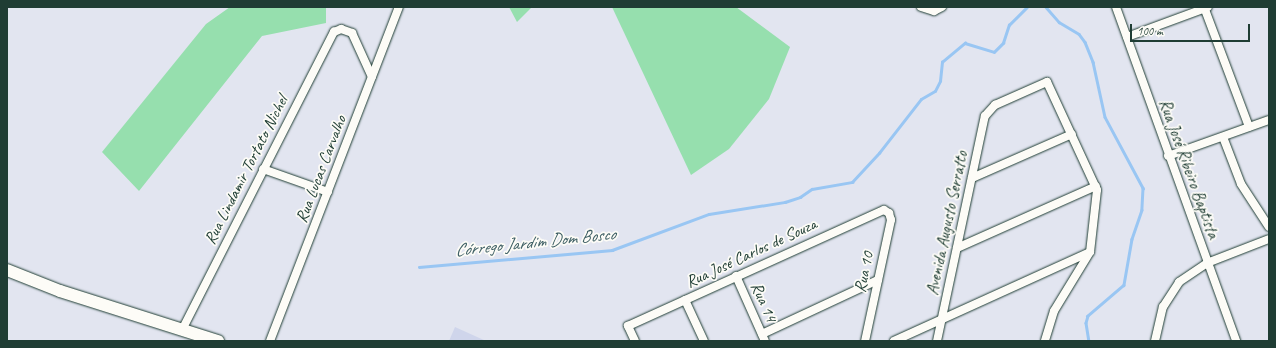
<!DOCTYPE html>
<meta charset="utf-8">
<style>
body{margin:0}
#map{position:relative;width:1276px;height:348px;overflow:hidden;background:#e2e5f0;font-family:Caveat,sans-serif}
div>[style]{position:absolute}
.built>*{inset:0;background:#cfd5eb}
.green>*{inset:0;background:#96dfae}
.stream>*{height:2.5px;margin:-1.25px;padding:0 1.25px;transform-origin:1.25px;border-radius:1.25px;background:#99c6f3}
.roads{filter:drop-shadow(0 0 1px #1f3d34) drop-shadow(0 0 1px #1f3d34)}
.street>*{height:8px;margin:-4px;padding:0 4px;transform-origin:4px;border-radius:4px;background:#fdfcf7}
.secondary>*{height:12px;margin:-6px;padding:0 6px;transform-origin:6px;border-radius:6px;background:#fdfcf7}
span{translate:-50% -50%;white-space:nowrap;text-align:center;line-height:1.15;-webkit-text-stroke:3.5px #fdfcf7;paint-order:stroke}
.street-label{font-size:17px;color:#1f3d34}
.water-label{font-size:18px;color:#3e5f64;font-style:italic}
.frame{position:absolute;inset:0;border:8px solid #1f3d34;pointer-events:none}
.scale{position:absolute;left:1130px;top:24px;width:120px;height:18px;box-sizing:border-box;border:2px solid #1f3d34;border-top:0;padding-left:5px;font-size:12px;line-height:14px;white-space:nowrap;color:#1f3d34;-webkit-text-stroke:3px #fdfcf7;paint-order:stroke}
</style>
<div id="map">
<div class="built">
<i style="clip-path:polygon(455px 327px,486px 341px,449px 341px)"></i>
</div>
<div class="green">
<i style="clip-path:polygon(230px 7px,326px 7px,326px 23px,262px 36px,139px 191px,102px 152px,206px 24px)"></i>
<i style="clip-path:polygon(509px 7px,532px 7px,517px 22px)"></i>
<i style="clip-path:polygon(612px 7px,736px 7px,790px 47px,769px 99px,729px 149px,691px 175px)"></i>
</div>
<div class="stream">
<i style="left:1046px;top:7px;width:20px;rotate:49deg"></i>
<i style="left:1059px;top:22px;width:23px;rotate:31deg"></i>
<i style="left:1079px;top:34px;width:10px;rotate:53deg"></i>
<i style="left:1085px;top:42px;width:22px;rotate:68deg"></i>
<i style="left:1093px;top:62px;width:56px;rotate:77.7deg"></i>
<i style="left:1105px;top:117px;width:81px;rotate:61.8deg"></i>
<i style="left:1143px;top:188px;width:22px;rotate:93deg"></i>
<i style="left:1142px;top:210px;width:31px;rotate:109deg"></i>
<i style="left:1132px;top:239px;width:47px;rotate:99.9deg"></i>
<i style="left:1124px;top:285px;width:48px;rotate:139.3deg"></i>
<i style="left:1088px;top:316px;width:7px;rotate:106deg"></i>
<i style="left:1086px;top:323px;width:18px;rotate:81deg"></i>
<i style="left:419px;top:267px;width:194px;rotate:-5deg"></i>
<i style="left:612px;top:250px;width:103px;rotate:-20.4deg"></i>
<i style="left:709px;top:214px;width:77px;rotate:-9deg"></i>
<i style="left:785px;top:202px;width:16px;rotate:-18deg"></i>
<i style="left:800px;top:197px;width:14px;rotate:-34deg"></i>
<i style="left:812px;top:189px;width:41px;rotate:-9.9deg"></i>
<i style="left:852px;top:182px;width:40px;rotate:-47deg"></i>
<i style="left:879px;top:153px;width:68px;rotate:-52.1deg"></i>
<i style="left:921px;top:99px;width:16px;rotate:-30deg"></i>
<i style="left:935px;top:91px;width:11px;rotate:-63deg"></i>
<i style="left:940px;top:81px;width:19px;rotate:-84deg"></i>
<i style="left:942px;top:62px;width:30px;rotate:-40deg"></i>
<i style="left:965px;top:43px;width:30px;rotate:17deg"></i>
<i style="left:994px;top:52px;width:13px;rotate:-45deg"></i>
<i style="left:1003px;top:43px;width:19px;rotate:-72deg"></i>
<i style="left:1009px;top:25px;width:25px;rotate:-45deg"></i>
</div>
<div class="roads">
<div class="street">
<i style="left:921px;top:7px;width:14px;rotate:17deg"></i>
<i style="left:934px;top:11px;width:9px;rotate:-27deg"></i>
<i style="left:1116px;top:7px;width:355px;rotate:70.2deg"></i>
<i style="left:1204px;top:7px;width:128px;rotate:69.4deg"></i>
<i style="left:1127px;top:37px;width:86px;rotate:-20.3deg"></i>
<i style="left:1223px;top:137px;width:50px;rotate:69deg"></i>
<i style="left:1241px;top:184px;width:51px;rotate:56.9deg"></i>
<i style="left:1168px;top:156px;width:107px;rotate:-19.6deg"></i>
<i style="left:263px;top:169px;width:69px;rotate:19.5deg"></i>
<i style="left:972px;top:178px;width:109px;rotate:-23.7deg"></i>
<i style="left:957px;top:248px;width:152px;rotate:-24deg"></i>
<i style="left:736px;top:276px;width:71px;rotate:66deg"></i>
<i style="left:685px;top:300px;width:45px;rotate:65.1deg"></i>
<i style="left:182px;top:330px;width:335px;rotate:-63deg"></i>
<i style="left:334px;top:32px;width:8px;rotate:-23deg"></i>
<i style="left:341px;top:29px;width:12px;rotate:20deg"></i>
<i style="left:352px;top:33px;width:48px;rotate:65.6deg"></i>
<i style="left:762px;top:334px;width:128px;rotate:-25deg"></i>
<i style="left:270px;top:341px;width:358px;rotate:-68.9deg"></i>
<i style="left:635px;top:341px;width:17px;rotate:-115deg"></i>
<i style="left:628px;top:326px;width:281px;rotate:-24.4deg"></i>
<i style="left:884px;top:210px;width:6px;rotate:31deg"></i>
<i style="left:889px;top:213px;width:7px;rotate:74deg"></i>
<i style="left:891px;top:220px;width:124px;rotate:102.1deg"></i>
<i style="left:894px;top:341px;width:215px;rotate:-24.4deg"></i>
<i style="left:937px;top:341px;width:230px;rotate:-78deg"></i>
<i style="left:985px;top:116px;width:15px;rotate:-48deg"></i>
<i style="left:995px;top:105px;width:57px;rotate:-23.9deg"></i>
<i style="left:1047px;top:82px;width:119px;rotate:65.2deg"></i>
<i style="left:1097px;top:190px;width:62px;rotate:96.4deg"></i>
<i style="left:1090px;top:252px;width:69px;rotate:121.4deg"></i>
<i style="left:1054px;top:311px;width:31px;rotate:107deg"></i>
<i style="left:1155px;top:341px;width:35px;rotate:-77deg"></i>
<i style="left:1163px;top:307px;width:30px;rotate:-57deg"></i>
<i style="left:1179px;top:282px;width:34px;rotate:-34deg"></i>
<i style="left:1207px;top:263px;width:66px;rotate:-21.2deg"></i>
</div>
<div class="secondary">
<i style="left:7px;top:270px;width:57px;rotate:21.6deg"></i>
<i style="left:60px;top:291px;width:166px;rotate:17.6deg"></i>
</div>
</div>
<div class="street-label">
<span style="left:321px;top:169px;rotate:-69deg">Rua Lucas Carvalho</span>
<span style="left:1189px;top:169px;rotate:70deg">Rua José Ribeiro Baptista</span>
<span style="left:246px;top:170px;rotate:-63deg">Rua Lindamir Tortato Nichel</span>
<span style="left:947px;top:223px;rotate:-78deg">Avenida Augusto Serratto</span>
<span style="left:751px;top:253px;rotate:-25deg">Rua José Carlos de Souza</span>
<span style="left:864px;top:272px;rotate:-78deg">Rua 10</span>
<span style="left:764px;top:302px;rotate:66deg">Rua 14</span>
</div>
<div class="water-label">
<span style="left:535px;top:242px;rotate:-6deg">Córrego Jardim Dom Bosco</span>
</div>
<div class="frame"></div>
<div class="scale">100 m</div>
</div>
